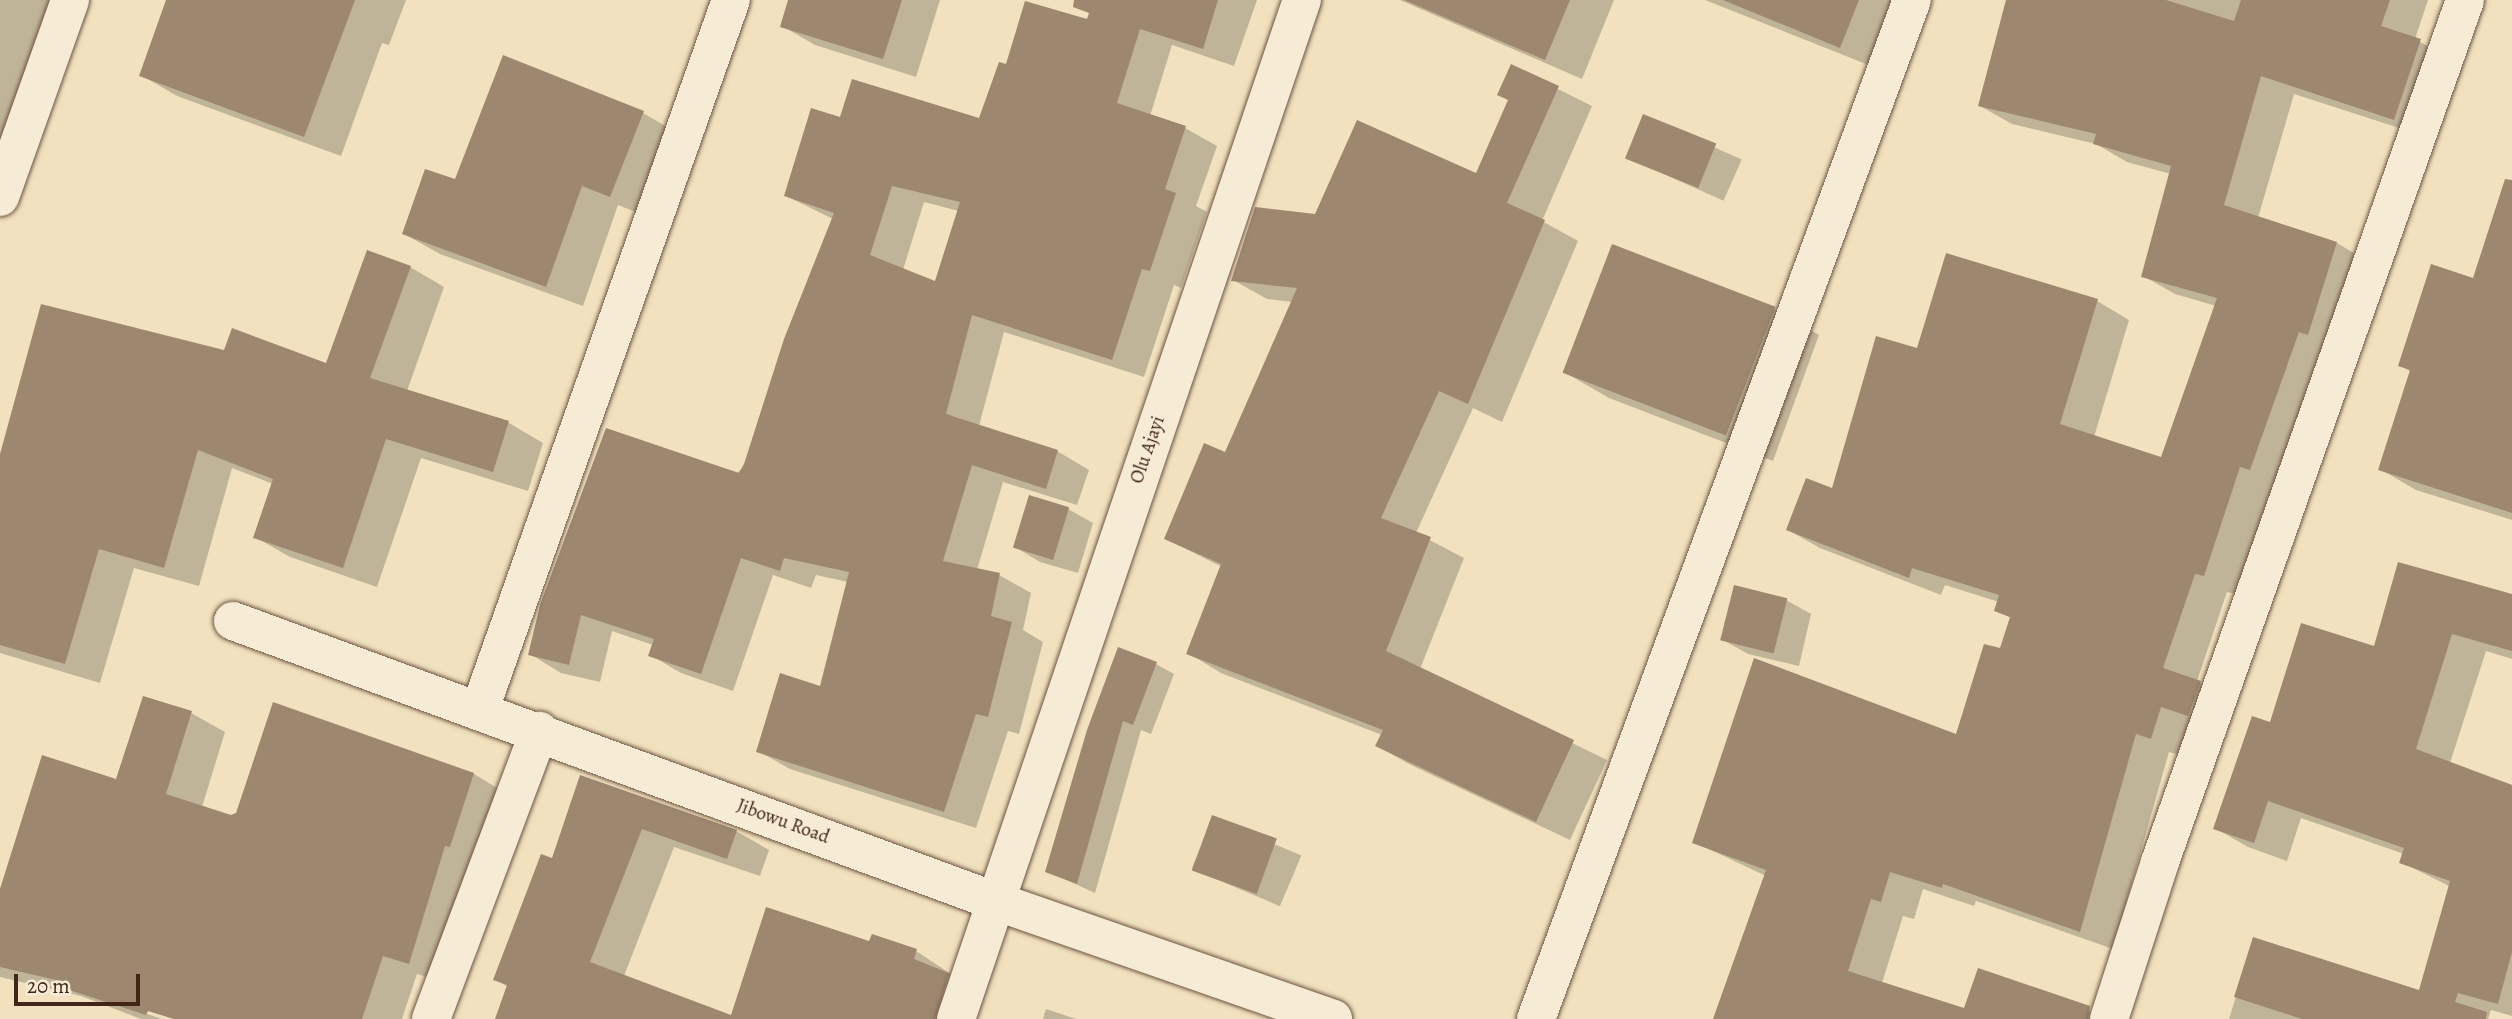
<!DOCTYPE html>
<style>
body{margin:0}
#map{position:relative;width:2512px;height:1019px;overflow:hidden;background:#f1e1be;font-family:Alegreya,serif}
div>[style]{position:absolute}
.shadow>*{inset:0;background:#0003;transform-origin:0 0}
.building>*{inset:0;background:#9d876e;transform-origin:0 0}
.roads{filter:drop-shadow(0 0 2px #6d5442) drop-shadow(0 0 2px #6d5442)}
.minor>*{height:38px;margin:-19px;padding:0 19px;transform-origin:19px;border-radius:19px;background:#f6ecd5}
span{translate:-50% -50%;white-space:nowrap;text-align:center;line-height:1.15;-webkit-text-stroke:5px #f6ecd5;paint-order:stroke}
.street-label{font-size:19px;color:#412518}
.scale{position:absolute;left:14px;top:974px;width:126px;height:32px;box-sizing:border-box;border:4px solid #412518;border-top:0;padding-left:9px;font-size:21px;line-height:24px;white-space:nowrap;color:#412518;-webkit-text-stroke:5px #f6ecd5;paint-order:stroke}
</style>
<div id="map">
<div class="shadow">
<i style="clip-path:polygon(0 0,59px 0,0 190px)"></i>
<i style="clip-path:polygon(168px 0,406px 0,389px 45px,382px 43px,341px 156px,177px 96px,141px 75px)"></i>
<i style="clip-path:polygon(790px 0,940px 0,916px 77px,815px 45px,782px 26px)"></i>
<i style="clip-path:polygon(evenodd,1095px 0,1257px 0,1234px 66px,1172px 45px,1150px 116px,1185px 128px,1217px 146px,1196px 206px,1207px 212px,1181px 288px,1174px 285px,1144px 377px,1004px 332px,979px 426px,1057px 451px,1089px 470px,1077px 505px,1003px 482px,977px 570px,999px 575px,1031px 593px,1023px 630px,1043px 642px,1019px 734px,1008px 731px,976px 828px,790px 769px,758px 751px,821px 688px,848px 582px,816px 575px,811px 588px,773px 575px,733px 691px,681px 673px,650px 655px,653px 645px,612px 631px,600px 682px,561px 673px,530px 654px,746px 465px,833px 219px,786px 196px,841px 119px,980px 120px,1007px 66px,1088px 22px,1095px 0,924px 202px,959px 211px,936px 283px,903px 270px,924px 202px)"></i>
<i style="clip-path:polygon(1400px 0,1614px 0,1582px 79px)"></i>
<i style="clip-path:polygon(1705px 0,1903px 0,1876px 68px)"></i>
<i style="clip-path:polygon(2006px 0,2428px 0,2415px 39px,2452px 60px,2427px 137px,2294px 94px,2258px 218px,2337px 243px,2369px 262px,2283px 487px,2273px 484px,2236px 594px,2227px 592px,2197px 681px,2232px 701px,2183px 756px,2169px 752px,2113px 949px,1976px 901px,1974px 906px,1923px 889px,1914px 919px,1903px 916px,1882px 983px,1965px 1010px,2071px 1001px,2102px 1019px,1715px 1019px,1766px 876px,1694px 842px,1957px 736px,2001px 650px,2011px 618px,1997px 610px,1999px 602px,1945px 585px,1941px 595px,1820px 548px,1788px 530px,1833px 490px,1919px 350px,2097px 301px,2129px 320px,2094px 437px,2162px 460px,2216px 306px,2175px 294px,2143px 276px,2171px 174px,2127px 162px,2096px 144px,2012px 124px,1980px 106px)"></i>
<i style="clip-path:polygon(504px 58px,643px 113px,679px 134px,646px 216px,618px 205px,583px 306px,440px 254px,404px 234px,456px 181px)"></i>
<i style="clip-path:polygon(1512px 66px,1592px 106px,1542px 221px,1578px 241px,1502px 422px,1473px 408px,1416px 533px,1464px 558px,1420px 669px,1607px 760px,1570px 840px,1411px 765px,1377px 746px,1382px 735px,1221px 673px,1188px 653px,1222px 567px,1166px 539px,1226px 454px,1293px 302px,1267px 299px,1233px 280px,1316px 216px,1477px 176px,1510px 101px)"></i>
<i style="left:1644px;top:116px;width:107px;height:45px;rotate:24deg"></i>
<i style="clip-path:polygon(2512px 187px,2512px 520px,2416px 490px,2380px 469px,2411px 372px,2400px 365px,2474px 280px)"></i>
<i style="clip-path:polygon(410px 267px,444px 287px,407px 391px,509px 423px,543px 443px,528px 491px,421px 458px,377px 587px,290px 557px,255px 537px,273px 484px,232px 468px,199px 586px,134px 568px,100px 683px,0 653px,0 467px,225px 352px,327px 365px)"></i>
<i style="clip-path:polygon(1774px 309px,1819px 335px,1773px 461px,1609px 398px,1564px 372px)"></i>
<i style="clip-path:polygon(1068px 509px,1093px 523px,1078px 573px,1040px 562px,1015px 547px)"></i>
<i style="clip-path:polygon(2512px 596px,2512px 659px,2486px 651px,2450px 763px,2512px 785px,2512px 1016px,2491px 1010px,2488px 1019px,2229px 1019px,2254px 939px,2421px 993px,2451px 887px,2401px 862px,2404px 854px,2301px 818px,2287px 861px,2248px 847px,2215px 828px,2271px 724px,2375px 648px)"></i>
<i style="clip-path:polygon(1786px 600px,1811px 614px,1799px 666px,1748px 654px,1723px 640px)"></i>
<i style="clip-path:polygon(1156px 664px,1174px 674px,1151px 734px,1141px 730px,1095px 893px,1047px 871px,1089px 730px)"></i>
<i style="clip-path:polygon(274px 705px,474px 774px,507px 794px,443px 982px,417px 974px,402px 1019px,175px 1019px,81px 991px,162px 1019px,141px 1019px,81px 996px,0 977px,0 894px,191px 713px,225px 732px,202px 807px,231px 817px,237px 814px)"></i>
<i style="clip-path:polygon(581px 777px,736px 831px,769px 850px,760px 876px,674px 847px,624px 976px,732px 1017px,870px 943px,916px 951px,980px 993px,971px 1019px,496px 1019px,508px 987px,495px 979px,553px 860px)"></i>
<i style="left:1213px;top:818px;width:96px;height:55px;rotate:23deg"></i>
<i style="clip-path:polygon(1046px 1009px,1076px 1019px,1043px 1019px)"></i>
</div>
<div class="building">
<i style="clip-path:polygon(166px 0,355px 0,304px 137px,139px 76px)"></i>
<i style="clip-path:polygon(788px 0,902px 0,883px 59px,780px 27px)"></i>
<i style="clip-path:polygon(evenodd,1074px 0,1218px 0,1203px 49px,1140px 29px,1117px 103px,1186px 126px,1165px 189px,1176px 193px,1150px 271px,1142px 269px,1112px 360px,972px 315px,946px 414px,1058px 450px,1046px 489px,972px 465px,943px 561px,1000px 573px,991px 616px,1012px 622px,988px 717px,976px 714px,944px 812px,756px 752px,780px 673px,820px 686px,849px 572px,784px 558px,780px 571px,741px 558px,701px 674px,648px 656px,654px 639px,581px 615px,569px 665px,528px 655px,540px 605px,606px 428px,739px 473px,744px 464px,784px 339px,834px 213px,784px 196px,811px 108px,840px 117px,852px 79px,979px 118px,999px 62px,1006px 64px,1025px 1px,1087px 19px,1089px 13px,1073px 7px,1074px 0,892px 186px,960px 202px,935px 281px,870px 255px,892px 186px)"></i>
<i style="clip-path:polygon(1404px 0,1570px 0,1545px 60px)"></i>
<i style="clip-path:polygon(1723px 0,1859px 0,1840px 48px)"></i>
<i style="clip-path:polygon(2006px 0,2166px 0,2234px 21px,2241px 0,2390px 0,2381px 26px,2421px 39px,2394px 120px,2261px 76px,2224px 205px,2337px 242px,2308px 335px,2299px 332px,2250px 470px,2240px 467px,2204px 576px,2195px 574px,2163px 668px,2201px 681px,2188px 716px,2161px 707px,2151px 739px,2136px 734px,2080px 932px,1943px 884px,1942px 888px,1890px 872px,1881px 902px,1871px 899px,1848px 971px,1964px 1008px,1978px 968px,2090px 1006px,2088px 1019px,1713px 1019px,1766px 870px,1692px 843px,1754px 658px,1956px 734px,1984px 644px,2000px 648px,2010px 617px,1994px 611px,1999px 595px,1912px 568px,1909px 578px,1786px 530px,1806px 478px,1832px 488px,1876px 336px,1917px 348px,1946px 253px,2098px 299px,2060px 424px,2161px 457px,2217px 298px,2141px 277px,2171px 166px,2093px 144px,2096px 134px,1978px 106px)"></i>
<i style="clip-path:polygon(503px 55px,644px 111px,610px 197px,582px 186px,546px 287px,402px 234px,425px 169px,455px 179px)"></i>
<i style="clip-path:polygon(1511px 64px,1559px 86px,1507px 203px,1545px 220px,1468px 404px,1439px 391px,1381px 518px,1431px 537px,1386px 651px,1574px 740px,1536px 822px,1375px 746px,1383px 730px,1186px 654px,1221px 564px,1164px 539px,1204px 443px,1225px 452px,1297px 288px,1231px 281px,1255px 207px,1315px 214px,1357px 120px,1476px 173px,1508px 100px,1497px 95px)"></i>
<i style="left:1643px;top:114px;width:79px;height:48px;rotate:22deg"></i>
<i style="clip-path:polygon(2505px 179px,2512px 180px,2512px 513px,2378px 470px,2410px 370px,2398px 366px,2431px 264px,2473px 278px)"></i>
<i style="left:1612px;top:244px;width:175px;height:138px;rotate:21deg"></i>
<i style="clip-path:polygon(367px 250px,411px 266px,370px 378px,509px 421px,493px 472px,386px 439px,343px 568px,253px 538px,273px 479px,198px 450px,164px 568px,99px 549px,65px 664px,0 645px,0 454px,41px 304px,224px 350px,232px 328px,326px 363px)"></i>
<i style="left:1029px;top:495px;width:42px;height:55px;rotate:17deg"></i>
<i style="clip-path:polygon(2398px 562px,2512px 594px,2512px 651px,2452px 634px,2416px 749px,2512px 785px,2512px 952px,2498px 1004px,2458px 993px,2455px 1002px,2487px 1012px,2486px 1019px,2302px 1019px,2234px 997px,2253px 937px,2419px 990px,2450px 881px,2399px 863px,2404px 848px,2268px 801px,2254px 843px,2213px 829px,2252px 716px,2270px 722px,2301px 623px,2374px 646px)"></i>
<i style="left:1734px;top:585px;width:55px;height:57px;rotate:14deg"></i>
<i style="clip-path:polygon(1118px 647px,1157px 662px,1133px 725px,1123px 721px,1077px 884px,1045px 872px,1087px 730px)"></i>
<i style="clip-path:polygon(143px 696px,192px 711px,166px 794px,231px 815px,236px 813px,273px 702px,474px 773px,450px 847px,445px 846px,409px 964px,383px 956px,362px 1019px,174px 1019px,148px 1011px,146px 1015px,63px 988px,65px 982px,0 967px,0 889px,42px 755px,116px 779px)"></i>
<i style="clip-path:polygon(580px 775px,737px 830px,727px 859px,642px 829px,590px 962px,731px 1015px,766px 907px,869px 941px,872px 934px,917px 949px,914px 959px,949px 973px,935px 1019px,495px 1019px,507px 985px,493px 980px,541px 854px,552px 858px)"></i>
<i style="left:1212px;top:815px;width:69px;height:59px;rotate:20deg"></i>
</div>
<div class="roads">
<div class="minor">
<i style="left:0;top:197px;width:209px;rotate:-70.4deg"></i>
<i style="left:233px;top:621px;width:812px;rotate:20.18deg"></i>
<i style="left:995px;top:901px;width:358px;rotate:19.2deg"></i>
<i style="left:480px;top:709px;width:752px;rotate:-70.51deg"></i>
<i style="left:431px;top:1019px;width:308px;rotate:-69.4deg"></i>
<i style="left:956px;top:1019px;width:1076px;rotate:-71.25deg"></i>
<i style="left:1536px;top:1019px;width:1086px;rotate:-69.75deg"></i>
<i style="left:2109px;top:1019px;width:165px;rotate:-72deg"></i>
<i style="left:2160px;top:862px;width:914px;rotate:-70.51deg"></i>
</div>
</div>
<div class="street-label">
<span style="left:1148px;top:450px;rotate:-71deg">Olu Ajayi</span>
<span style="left:783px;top:822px;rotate:20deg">Jibowu Road</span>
</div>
<div class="scale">20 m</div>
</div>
